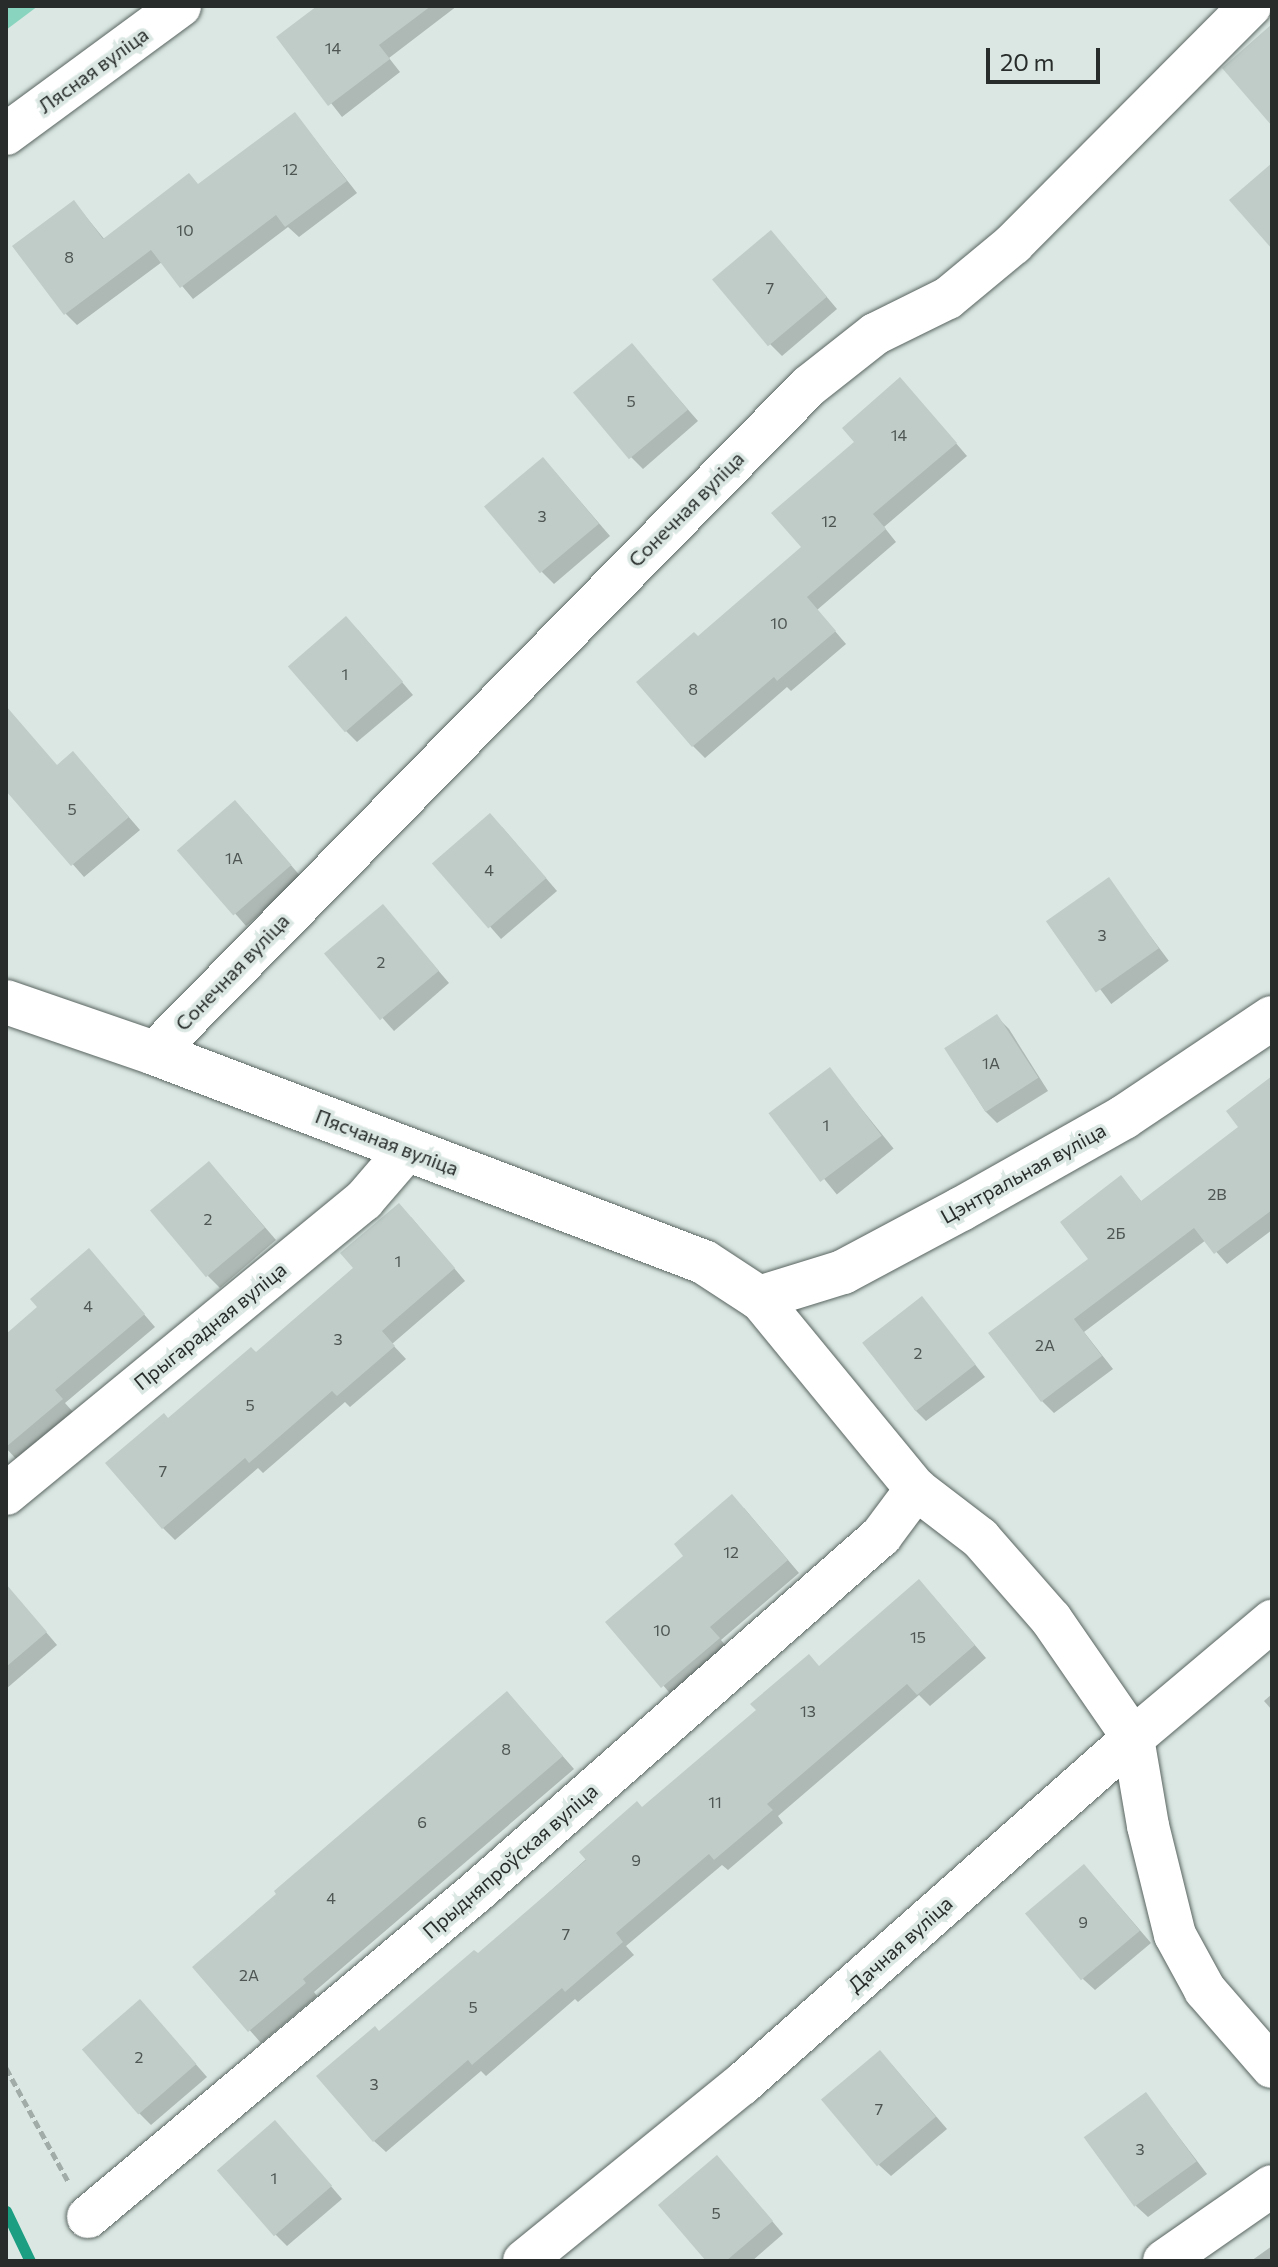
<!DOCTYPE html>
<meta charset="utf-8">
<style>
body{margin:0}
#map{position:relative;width:1278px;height:2267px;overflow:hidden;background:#dae7e2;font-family:Commissioner,sans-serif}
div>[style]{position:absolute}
.green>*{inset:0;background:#89d4be}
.shadow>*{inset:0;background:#0003;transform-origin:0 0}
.stream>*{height:11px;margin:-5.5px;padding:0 5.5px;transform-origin:5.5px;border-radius:5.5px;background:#1b9e82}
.building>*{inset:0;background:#bfccc8;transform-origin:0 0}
.path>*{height:5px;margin-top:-2.5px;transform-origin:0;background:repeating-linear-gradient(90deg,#a1aba7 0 8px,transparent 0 12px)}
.roads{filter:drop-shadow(0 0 2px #5a6561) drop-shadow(0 0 2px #5a6561)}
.minor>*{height:42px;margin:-21px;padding:0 21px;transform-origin:21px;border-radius:21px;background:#fff}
.tertiary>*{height:44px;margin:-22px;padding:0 22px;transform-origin:22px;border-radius:22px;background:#fff}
span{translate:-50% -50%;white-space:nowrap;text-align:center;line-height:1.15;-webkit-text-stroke:7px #dae7e2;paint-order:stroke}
.number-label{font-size:16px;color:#4e5552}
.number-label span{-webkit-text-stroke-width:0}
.street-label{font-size:20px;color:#282d2b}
.frame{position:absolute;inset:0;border:8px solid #282d2b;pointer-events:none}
.scale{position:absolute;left:986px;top:48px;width:114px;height:36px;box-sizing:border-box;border:4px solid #282d2b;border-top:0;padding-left:10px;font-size:24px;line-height:28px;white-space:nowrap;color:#282d2b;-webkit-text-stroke:6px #dae7e2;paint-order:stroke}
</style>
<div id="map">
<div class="green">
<i style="clip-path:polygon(6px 6px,38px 6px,6px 30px)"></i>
</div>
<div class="shadow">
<i style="clip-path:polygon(320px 6px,457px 6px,389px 58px,400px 72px,342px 117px,279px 37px)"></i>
<i style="clip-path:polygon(295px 114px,357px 193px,299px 237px,288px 227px,193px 299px,162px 262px,77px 325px,66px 314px,74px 202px,105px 240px,199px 186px)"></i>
<i style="clip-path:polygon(782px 244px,837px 309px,782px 356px,770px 344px)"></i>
<i style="clip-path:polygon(643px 358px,698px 421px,643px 469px,631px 457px)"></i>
<i style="clip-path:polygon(912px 392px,967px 456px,884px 527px,896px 542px,817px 610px,846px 644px,791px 691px,787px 687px,705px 758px,693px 746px,698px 638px,803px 548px)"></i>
<i style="clip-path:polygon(555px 472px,610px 536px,554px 584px,542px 572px)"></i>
<i style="clip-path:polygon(358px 630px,413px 695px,357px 742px,345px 730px)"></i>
<i style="clip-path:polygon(6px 707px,57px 767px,84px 765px,140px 830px,84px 877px,6px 788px)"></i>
<i style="clip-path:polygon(247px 814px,302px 878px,246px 926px,180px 850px)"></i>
<i style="clip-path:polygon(502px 827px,557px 891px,501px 939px,434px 863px)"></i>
<i style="left:1108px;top:880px;width:101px;height:72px;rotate:53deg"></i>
<i style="clip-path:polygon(394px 919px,449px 983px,394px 1031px,327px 955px)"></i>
<i style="clip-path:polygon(997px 1017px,1009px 1029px,1048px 1091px,997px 1123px,985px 1111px,946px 1049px)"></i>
<i style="left:830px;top:1070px;width:101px;height:73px;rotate:51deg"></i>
<i style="clip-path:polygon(1272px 1079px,1272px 1230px,1227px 1264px,1206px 1240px,1084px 1332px,1113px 1369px,1054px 1413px,1042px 1401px,1121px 1178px,1142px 1202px,1241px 1127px)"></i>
<i style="clip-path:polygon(220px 1175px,276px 1240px,220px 1288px,208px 1276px)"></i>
<i style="clip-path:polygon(411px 1217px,465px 1281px,392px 1344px,406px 1359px,350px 1407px,345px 1402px,263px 1473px,258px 1468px,175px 1540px,163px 1528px,169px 1421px,256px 1355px)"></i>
<i style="clip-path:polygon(100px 1263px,155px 1327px,65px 1403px,73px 1412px,17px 1460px,6px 1448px,6px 1336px)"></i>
<i style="clip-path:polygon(922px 1298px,985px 1377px,926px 1421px,914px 1409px)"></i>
<i style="clip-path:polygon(744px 1508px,799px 1573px,721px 1640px,730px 1651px,675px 1699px,608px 1622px)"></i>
<i style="clip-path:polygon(6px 1585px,57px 1645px,6px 1689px)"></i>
<i style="clip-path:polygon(931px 1594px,986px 1658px,930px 1706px,919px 1695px,778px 1816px,783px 1823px,728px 1870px,722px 1865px,626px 1946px,634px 1955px,578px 2002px,575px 1999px,486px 2076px,481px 2071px,386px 2152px,374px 2141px,380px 2034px,478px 1956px,642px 1809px,820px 1668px)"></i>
<i style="clip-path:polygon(1272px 1694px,1272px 1710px,1264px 1701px)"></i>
<i style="clip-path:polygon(519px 1706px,574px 1769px,314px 1992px,317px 1996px,261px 2043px,194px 1967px)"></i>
<i style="clip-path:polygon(1096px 1879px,1151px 1943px,1095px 1990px,1083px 1979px)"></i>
<i style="clip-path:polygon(152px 2014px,207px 2077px,151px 2125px,139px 2113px)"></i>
<i style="clip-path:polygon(892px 2065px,947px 2129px,891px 2176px,879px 2165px)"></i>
<i style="clip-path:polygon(1146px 2094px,1207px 2174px,1148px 2217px,1136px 2206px)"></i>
<i style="clip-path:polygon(287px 2135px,342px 2199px,287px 2246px,275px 2234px)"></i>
<i style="clip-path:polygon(729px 2170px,783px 2234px,752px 2261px,709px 2261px)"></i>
<i style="clip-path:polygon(1272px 2246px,1272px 2261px,1251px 2261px)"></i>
</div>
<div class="stream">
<i style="left:6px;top:2211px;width:55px;rotate:64.4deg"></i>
</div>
<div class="building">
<i style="clip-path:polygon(317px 6px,431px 6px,379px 45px,390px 59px,328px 106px,276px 37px)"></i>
<i style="clip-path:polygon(1272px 24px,1272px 126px,1222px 68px)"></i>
<i style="clip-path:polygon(295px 112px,347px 181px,285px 227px,276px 215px,180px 288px,151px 250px,64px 315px,12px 246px,74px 200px,103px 239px,189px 173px,198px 184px)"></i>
<i style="clip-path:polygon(1272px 163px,1272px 249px,1229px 200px)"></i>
<i style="left:771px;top:230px;width:87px;height:77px;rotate:50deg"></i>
<i style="left:632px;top:343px;width:87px;height:77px;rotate:50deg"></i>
<i style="clip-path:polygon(900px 377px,957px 443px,873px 514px,886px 529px,807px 597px,836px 631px,777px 681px,774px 677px,692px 747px,636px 682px,694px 632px,698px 636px,801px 547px,771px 513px,854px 442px,842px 428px)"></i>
<i style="left:543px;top:457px;width:87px;height:77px;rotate:50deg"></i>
<i style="left:346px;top:616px;width:87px;height:77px;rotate:49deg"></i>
<i style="clip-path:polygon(6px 706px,57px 765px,73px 751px,129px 817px,71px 866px,6px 791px)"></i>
<i style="left:235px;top:800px;width:86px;height:77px;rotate:49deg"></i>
<i style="left:490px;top:813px;width:86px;height:77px;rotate:49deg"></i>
<i style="left:1109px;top:877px;width:87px;height:77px;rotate:55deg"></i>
<i style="left:383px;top:904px;width:87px;height:77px;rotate:50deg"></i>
<i style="left:997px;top:1014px;width:76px;height:63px;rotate:57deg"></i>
<i style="left:830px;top:1067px;width:86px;height:77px;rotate:53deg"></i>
<i style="clip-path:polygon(1272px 1076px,1272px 1210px,1214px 1254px,1194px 1228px,1074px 1319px,1102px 1356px,1041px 1402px,988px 1333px,1088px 1259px,1060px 1222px,1121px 1175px,1141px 1201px,1238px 1127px,1226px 1111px)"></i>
<i style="left:209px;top:1161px;width:87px;height:77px;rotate:50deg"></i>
<i style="clip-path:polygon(399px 1203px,455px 1268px,382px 1331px,395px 1346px,337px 1396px,332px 1391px,249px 1463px,245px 1458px,162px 1529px,105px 1463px,164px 1413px,168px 1418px,251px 1347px,256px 1352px,353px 1268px,340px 1253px)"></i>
<i style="clip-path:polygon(89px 1248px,145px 1314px,55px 1390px,63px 1399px,6px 1447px,6px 1334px,37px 1307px,30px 1299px)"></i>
<i style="left:922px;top:1296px;width:87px;height:76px;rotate:52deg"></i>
<i style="clip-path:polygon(732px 1494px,788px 1560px,710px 1627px,720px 1638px,661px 1688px,605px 1622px,683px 1556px,674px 1544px)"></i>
<i style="clip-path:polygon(919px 1579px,975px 1645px,917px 1695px,907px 1684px,767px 1804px,773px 1810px,714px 1860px,709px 1854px,616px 1933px,623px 1942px,565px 1992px,562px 1988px,472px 2065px,468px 2060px,373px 2142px,316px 2076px,375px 2026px,379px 2031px,474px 1950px,478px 1953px,586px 1860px,579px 1852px,637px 1801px,642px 1807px,756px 1710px,750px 1704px,809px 1654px,819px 1666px)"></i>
<i style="clip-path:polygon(6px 1584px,47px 1632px,6px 1667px)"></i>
<i style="clip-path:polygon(507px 1691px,563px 1756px,303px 1979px,306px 1983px,248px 2032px,192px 1967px,276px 1894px,274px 1891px)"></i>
<i style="left:1084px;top:1864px;width:87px;height:77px;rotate:50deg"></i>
<i style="left:140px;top:1999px;width:86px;height:77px;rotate:49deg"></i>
<i style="left:880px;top:2050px;width:87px;height:77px;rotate:50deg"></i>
<i style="left:1146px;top:2092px;width:86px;height:77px;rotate:54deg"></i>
<i style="left:275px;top:2120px;width:87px;height:77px;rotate:49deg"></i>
<i style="clip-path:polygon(717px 2155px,773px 2221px,726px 2261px,706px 2261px,658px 2205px)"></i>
</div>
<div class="path">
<i style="left:6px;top:2068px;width:131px;rotate:61.3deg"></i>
</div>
<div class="roads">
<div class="minor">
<i style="left:6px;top:134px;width:216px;rotate:-36.3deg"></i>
<i style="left:154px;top:1053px;width:935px;rotate:-45.52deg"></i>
<i style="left:809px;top:386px;width:84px;rotate:-38.2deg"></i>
<i style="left:875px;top:334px;width:81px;rotate:-26.3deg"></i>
<i style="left:948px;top:298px;width:85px;rotate:-39.7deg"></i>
<i style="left:1013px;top:244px;width:336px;rotate:-45.1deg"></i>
<i style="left:759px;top:1298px;width:247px;rotate:50.6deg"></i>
<i style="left:916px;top:1489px;width:81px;rotate:37.4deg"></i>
<i style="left:980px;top:1538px;width:108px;rotate:48.8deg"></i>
<i style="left:1051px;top:1619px;width:145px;rotate:55.4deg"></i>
<i style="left:1133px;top:1738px;width:89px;rotate:80.3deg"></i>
<i style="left:1148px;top:1826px;width:112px;rotate:76.1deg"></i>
<i style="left:1175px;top:1935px;width:63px;rotate:61.4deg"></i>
<i style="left:1205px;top:1990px;width:102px;rotate:49deg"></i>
<i style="left:6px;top:1494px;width:463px;rotate:-39.4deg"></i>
<i style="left:364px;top:1200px;width:66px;rotate:-49.3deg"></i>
<i style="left:88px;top:2217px;width:505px;rotate:-39.94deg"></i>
<i style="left:475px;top:1893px;width:541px;rotate:-41.33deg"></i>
<i style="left:881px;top:1536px;width:59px;rotate:-53.3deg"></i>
<i style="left:524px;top:2261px;width:281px;rotate:-39.1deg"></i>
<i style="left:742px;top:2084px;width:522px;rotate:-41.51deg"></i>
<i style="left:1133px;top:1738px;width:182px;rotate:-40.1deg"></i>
<i style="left:1164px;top:2261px;width:131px;rotate:-34.8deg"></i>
</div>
<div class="tertiary">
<i style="left:6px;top:1002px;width:157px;rotate:19deg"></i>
<i style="left:154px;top:1053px;width:588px;rotate:20.81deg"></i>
<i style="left:704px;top:1262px;width:66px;rotate:33.2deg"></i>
<i style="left:759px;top:1298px;width:88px;rotate:-17.2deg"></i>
<i style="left:843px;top:1272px;width:134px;rotate:-28.1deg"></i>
<i style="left:961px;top:1209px;width:187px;rotate:-29.4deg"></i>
<i style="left:1124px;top:1117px;width:178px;rotate:-33.8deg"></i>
</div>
</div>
<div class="number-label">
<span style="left:333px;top:48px">14</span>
<span style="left:290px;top:169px">12</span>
<span style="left:185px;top:230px">10</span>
<span style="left:69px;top:257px">8</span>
<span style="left:770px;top:288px">7</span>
<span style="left:631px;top:401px">5</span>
<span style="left:899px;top:435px">14</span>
<span style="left:542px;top:516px">3</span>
<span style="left:829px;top:521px">12</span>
<span style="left:779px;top:623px">10</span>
<span style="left:345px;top:674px">1</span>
<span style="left:693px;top:689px">8</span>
<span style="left:72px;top:809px">5</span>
<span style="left:234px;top:858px">1А</span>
<span style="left:489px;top:870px">4</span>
<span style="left:1102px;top:935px">3</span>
<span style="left:381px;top:962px">2</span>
<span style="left:991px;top:1063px">1А</span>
<span style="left:826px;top:1125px">1</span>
<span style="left:1217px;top:1194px">2В</span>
<span style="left:208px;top:1219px">2</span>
<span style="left:1116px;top:1233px">2Б</span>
<span style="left:398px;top:1261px">1</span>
<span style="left:88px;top:1306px">4</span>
<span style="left:338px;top:1339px">3</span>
<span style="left:1045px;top:1345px">2А</span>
<span style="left:918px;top:1353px">2</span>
<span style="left:250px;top:1405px">5</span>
<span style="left:163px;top:1471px">7</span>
<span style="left:731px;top:1552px">12</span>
<span style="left:662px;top:1630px">10</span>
<span style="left:918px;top:1637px">15</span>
<span style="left:808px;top:1711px">13</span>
<span style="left:506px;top:1749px">8</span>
<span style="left:715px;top:1802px">11</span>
<span style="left:422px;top:1822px">6</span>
<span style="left:636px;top:1860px">9</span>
<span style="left:331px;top:1898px">4</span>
<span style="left:1083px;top:1922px">9</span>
<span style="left:566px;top:1934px">7</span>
<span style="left:249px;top:1975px">2А</span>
<span style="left:473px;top:2007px">5</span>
<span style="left:139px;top:2057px">2</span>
<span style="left:374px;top:2084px">3</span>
<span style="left:879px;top:2109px">7</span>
<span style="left:1140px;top:2149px">3</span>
<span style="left:274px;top:2178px">1</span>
<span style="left:716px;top:2213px">5</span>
</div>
<div class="street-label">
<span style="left:93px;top:70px;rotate:-36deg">Лясная вуліца</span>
<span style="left:686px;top:509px;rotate:-45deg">Сонечная вуліца</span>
<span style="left:232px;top:972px;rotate:-46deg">Сонечная вуліца</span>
<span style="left:387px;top:1142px;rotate:21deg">Пясчаная вуліца</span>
<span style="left:1023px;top:1173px;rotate:-29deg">Цэнтральная вуліца</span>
<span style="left:210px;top:1326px;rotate:-39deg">Прыгарадная вуліца</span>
<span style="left:510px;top:1861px;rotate:-41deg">Прыдняпроўская вуліца</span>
<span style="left:900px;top:1944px;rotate:-42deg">Дачная вуліца</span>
</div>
<div class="frame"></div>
<div class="scale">20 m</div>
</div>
